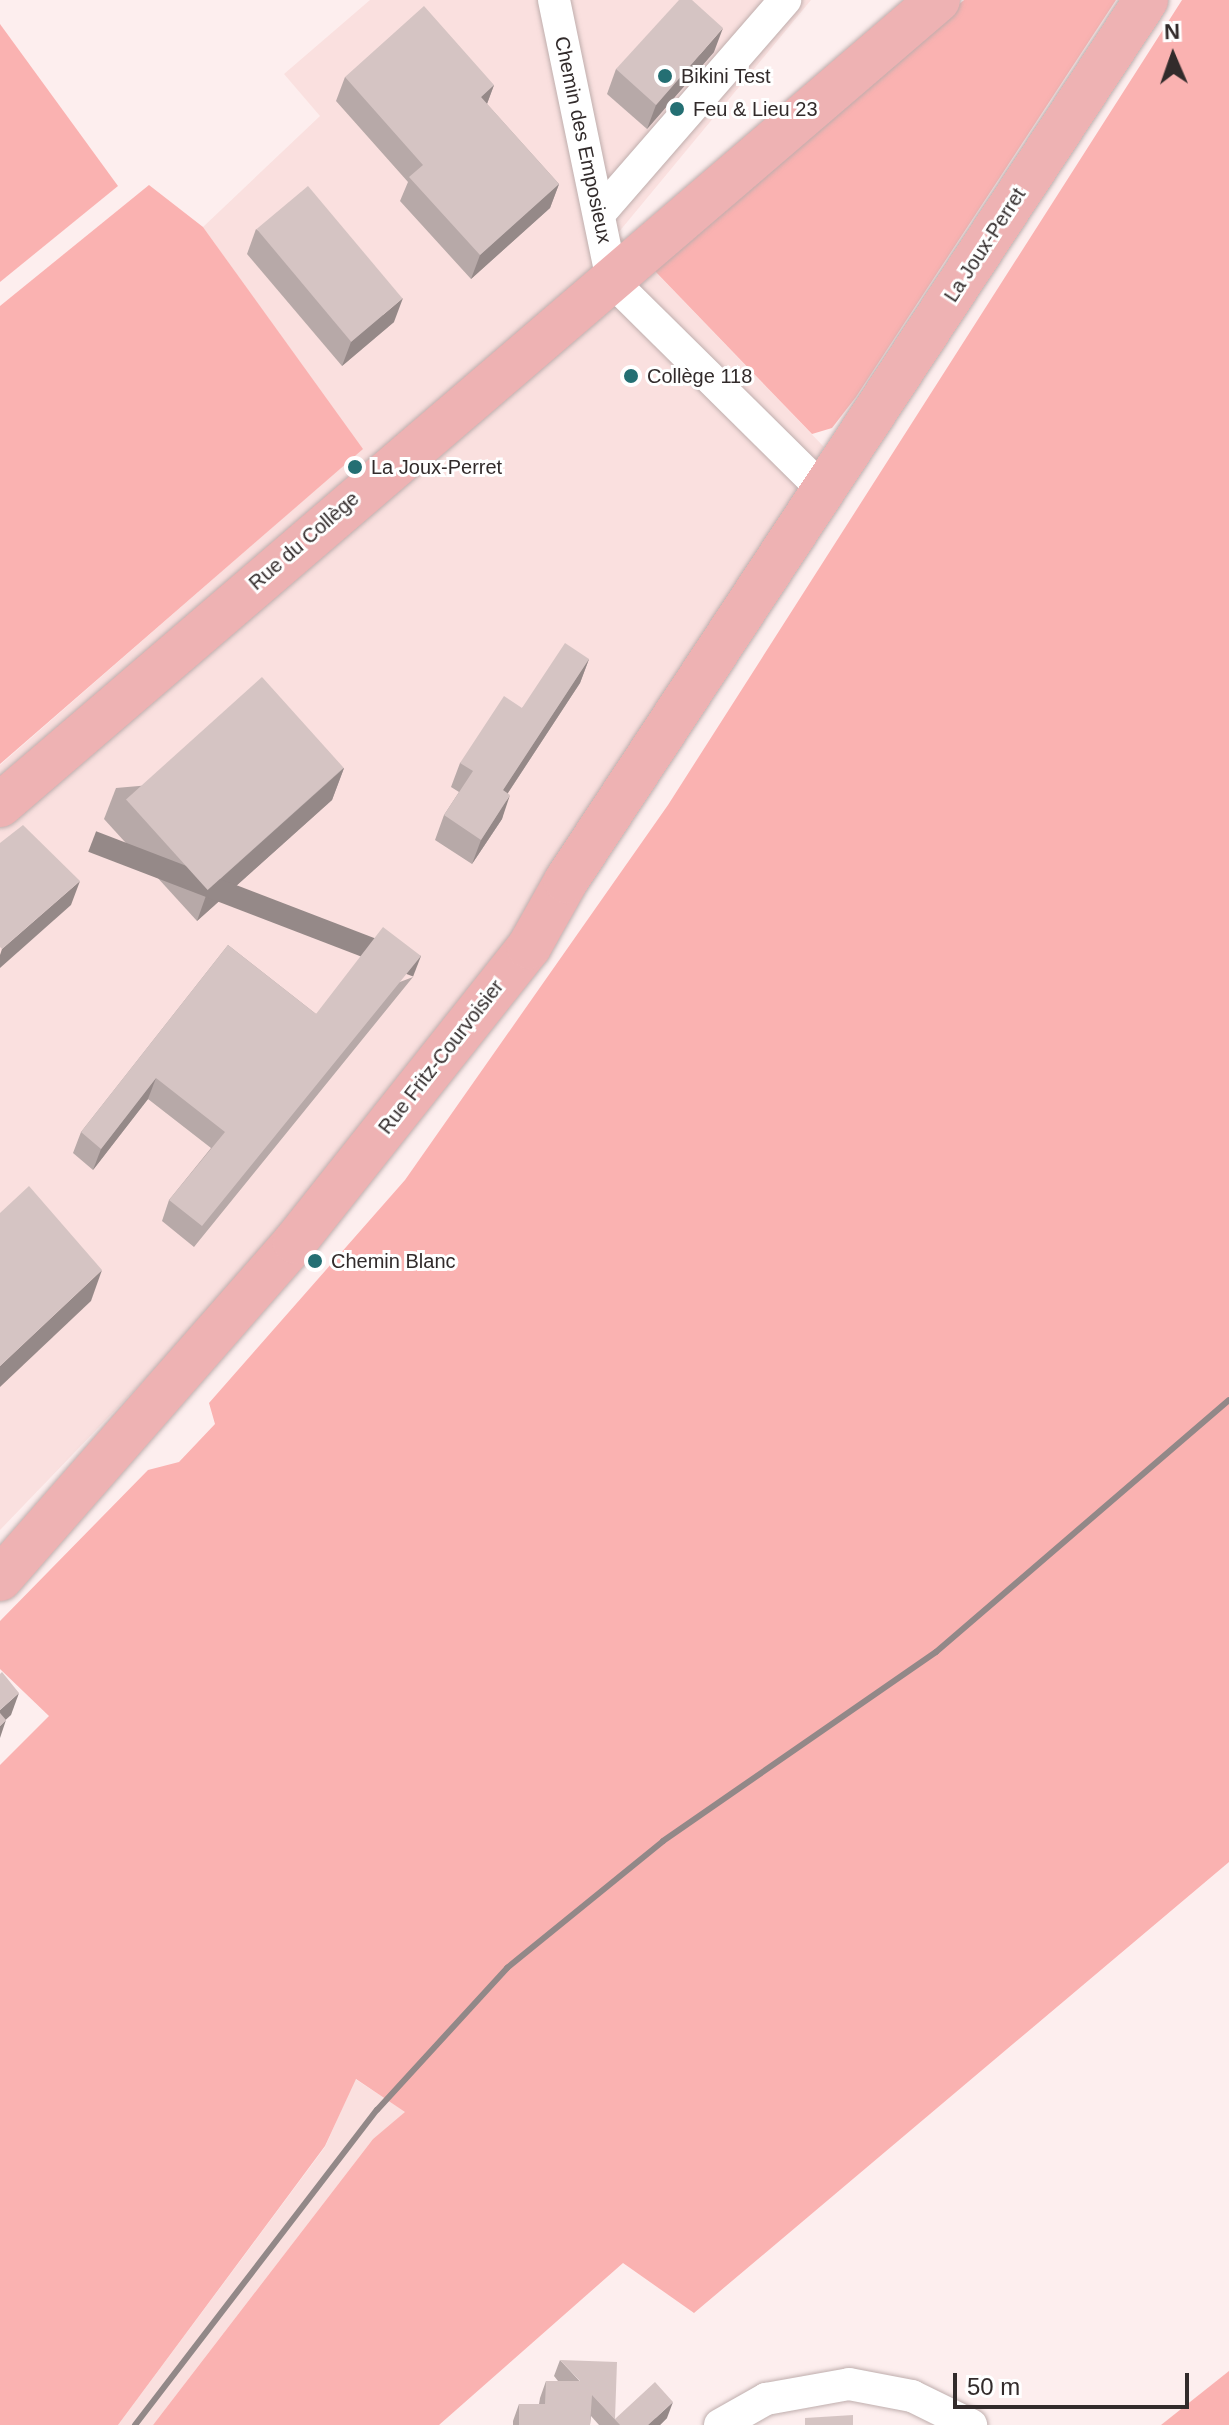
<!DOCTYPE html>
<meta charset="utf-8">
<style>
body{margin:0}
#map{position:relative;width:1229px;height:2425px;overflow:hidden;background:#fdeeee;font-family:Arial,sans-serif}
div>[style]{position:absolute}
.built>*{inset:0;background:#fae0df}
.green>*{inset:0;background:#fab2b1}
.roads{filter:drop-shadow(0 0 2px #bfaead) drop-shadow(0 0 2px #bfaead)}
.street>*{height:32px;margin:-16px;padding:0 16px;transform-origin:16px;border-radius:16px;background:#fff}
.primary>*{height:44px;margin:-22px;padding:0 22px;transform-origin:22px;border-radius:22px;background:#eeb2b3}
.rail>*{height:6px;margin:-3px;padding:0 3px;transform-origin:3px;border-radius:3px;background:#928888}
.wall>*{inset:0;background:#b7a9a8}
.shaded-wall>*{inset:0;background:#958988;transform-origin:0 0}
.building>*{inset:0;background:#d5c4c3;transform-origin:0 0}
.dots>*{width:22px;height:22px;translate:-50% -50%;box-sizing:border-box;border:4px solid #fff;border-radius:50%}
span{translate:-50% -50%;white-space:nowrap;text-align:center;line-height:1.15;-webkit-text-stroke:6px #fff;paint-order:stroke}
.poi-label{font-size:20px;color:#322b2b}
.left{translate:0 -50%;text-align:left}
.street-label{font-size:20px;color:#322b2b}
.north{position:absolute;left:1133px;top:16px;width:80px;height:80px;-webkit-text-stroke:6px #fff;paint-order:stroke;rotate:358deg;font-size:22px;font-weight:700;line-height:32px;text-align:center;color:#322b2b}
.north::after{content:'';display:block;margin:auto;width:28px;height:36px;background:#322b2b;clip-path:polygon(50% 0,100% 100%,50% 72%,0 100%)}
.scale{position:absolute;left:953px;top:2373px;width:236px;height:36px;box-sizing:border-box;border:4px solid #322b2b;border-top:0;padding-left:10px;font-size:24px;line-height:28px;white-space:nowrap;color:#322b2b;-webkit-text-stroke:6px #fff;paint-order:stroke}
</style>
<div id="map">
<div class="built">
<i style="clip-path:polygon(370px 0,811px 0,618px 233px,824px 447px,799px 497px,483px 982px,199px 1323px,0 1530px,0 765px,362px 449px,203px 227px,320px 116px,284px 74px)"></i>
<i style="clip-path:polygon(355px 2079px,406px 2112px,373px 2139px,153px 2425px,118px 2425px,325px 2147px)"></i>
</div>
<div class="green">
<i style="clip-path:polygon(964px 0,1116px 0,856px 397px,832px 428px,812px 434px,652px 268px)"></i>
<i style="clip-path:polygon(1182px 0,1229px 0,1229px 1862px,694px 2313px,623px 2263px,439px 2425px,153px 2425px,373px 2139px,405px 2112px,356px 2079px,325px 2146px,118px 2425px,0 2425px,0 1765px,49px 1716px,0 1669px,0 1621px,148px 1470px,179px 1462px,215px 1424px,209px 1403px,405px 1180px,668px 805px)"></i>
<i style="clip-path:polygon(0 24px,118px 186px,0 282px)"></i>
<i style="clip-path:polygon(149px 185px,203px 227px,363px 449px,0 764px,0 306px)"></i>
<i style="clip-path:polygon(1229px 2371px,1229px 2425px,1161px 2425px)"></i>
</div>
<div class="roads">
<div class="street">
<i style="left:554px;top:0;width:287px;rotate:78.3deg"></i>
<i style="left:612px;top:281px;width:298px;rotate:44.7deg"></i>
<i style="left:599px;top:214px;width:284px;rotate:-49deg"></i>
<i style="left:720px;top:2425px;width:53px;rotate:-29.5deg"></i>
<i style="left:766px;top:2399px;width:84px;rotate:-10.2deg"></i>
<i style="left:849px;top:2384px;width:64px;rotate:10.8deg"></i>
<i style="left:912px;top:2396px;width:66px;rotate:26.2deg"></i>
</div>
<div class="primary">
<i style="left:0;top:805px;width:1236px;rotate:-40.64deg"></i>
<i style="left:0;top:1579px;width:448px;rotate:-48.8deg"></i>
<i style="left:295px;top:1242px;width:377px;rotate:-51.6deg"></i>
<i style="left:529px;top:947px;width:76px;rotate:-60.7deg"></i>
<i style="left:566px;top:881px;width:1055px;rotate:-56.64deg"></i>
</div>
</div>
<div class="rail">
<i style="left:135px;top:2425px;width:397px;rotate:-52.5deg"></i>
<i style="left:377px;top:2110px;width:193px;rotate:-47.5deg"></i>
<i style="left:507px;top:1968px;width:201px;rotate:-39.1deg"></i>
<i style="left:663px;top:1841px;width:332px;rotate:-34.7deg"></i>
<i style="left:936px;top:1652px;width:386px;rotate:-40.7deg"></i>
</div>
<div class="wall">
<i style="clip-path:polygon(714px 52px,647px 129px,607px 94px,616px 69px)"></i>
<i style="clip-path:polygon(345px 77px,494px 85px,487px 104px,559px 184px,550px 208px,471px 279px,400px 201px,408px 182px,336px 101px)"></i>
<i style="clip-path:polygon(256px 229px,394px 322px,342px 366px,247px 254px)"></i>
<i style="clip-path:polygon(589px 659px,580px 683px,508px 793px,502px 819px,472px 864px,435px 840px,444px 815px,459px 792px,451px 787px,460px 763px,522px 708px)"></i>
<i style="clip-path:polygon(344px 768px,332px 800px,197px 921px,104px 819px,116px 788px)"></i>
<i style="clip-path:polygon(228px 945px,316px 1014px,413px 977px,194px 1247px,162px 1221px,169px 1200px,211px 1148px,148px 1099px,93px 1170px,73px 1153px,81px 1132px)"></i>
<i style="clip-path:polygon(560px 2360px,615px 2419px,667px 2418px,660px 2425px,599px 2425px,591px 2416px,590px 2425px,513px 2425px,513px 2421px,519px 2404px,539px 2404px,540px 2398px,546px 2381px,558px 2381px,554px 2376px)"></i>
</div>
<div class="shaded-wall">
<i style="clip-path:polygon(723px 28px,714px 52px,647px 129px,656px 105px)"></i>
<i style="clip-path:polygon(494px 85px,485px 109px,481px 97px)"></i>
<i style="clip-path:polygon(559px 184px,550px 208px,471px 279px,480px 255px)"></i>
<i style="clip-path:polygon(403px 298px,394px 322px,342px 366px,351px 342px)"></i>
<i style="clip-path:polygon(589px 659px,580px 683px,494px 814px,503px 790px)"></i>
<i style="clip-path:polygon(344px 768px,332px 800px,197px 921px,208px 890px)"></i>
<i style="clip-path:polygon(510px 795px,502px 819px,472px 864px,481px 840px)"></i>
<i style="clip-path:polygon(80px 881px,71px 905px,0 968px,0 955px,2px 949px)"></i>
<i style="left:421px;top:956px;width:22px;height:348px;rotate:111deg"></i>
<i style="clip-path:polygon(156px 1078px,148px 1099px,93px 1170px,101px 1149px)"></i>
<i style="clip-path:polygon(102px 1270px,91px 1301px,0 1387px,0 1366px)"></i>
<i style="clip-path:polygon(19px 1693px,11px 1715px,0 1725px,0 1710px)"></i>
<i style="clip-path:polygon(6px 1720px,0 1738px,0 1726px)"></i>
<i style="clip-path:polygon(673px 2402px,667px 2418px,660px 2425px,648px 2425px)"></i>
</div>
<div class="building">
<i style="clip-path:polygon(679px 0,692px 0,723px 28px,656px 105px,616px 69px)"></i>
<i style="clip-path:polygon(424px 6px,494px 85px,481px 97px,559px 184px,480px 255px,409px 177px,423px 165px,345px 77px)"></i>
<i style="left:308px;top:186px;width:147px;height:67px;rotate:50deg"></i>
<i style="clip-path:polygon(565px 643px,589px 659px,503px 790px,510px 795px,481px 840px,444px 815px,473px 771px,460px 763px,504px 696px,522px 708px)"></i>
<i style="left:262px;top:677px;width:122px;height:183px;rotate:48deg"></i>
<i style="clip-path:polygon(23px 825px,80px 881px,2px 949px,0 947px,0 843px)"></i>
<i style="clip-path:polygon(383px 927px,421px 956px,202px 1226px,169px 1200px,225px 1132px,156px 1078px,101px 1149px,81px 1132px,228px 945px,316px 1014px)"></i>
<i style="clip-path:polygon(29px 1186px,102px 1270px,0 1366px,0 1213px)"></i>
<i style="clip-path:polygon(2px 1672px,19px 1693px,0 1710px,0 1674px)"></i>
<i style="clip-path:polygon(0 1713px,6px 1720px,0 1726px)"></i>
<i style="clip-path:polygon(560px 2360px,617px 2362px,615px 2419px,655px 2382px,673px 2402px,648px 2425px,620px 2425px,592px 2395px,590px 2425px,519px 2425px,519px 2404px,545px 2404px,546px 2381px,580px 2381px)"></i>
<i style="clip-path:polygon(853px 2415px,853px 2425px,805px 2425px,805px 2418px)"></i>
</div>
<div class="dots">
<i style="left:665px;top:76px;background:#246f73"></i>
<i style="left:677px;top:109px;background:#246f73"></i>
<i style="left:631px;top:376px;background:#246f73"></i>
<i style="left:355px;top:467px;background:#246f73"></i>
<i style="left:315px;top:1261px;background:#246f73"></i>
</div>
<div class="poi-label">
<span class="left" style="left:681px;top:76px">Bikini Test</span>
<span class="left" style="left:693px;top:109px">Feu &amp; Lieu 23</span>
<span class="left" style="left:647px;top:376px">Collège 118</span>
<span class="left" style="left:371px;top:467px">La Joux-Perret</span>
<span class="left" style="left:331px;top:1261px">Chemin Blanc</span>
</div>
<div class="street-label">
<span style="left:583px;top:140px;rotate:78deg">Chemin des Emposieux</span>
<span style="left:985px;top:245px;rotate:-57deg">La Joux-Perret</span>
<span style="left:304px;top:541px;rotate:-41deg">Rue du Collège</span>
<span style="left:441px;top:1057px;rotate:-52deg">Rue Fritz-Courvoisier</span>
</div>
<div class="north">N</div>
<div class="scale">50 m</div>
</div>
